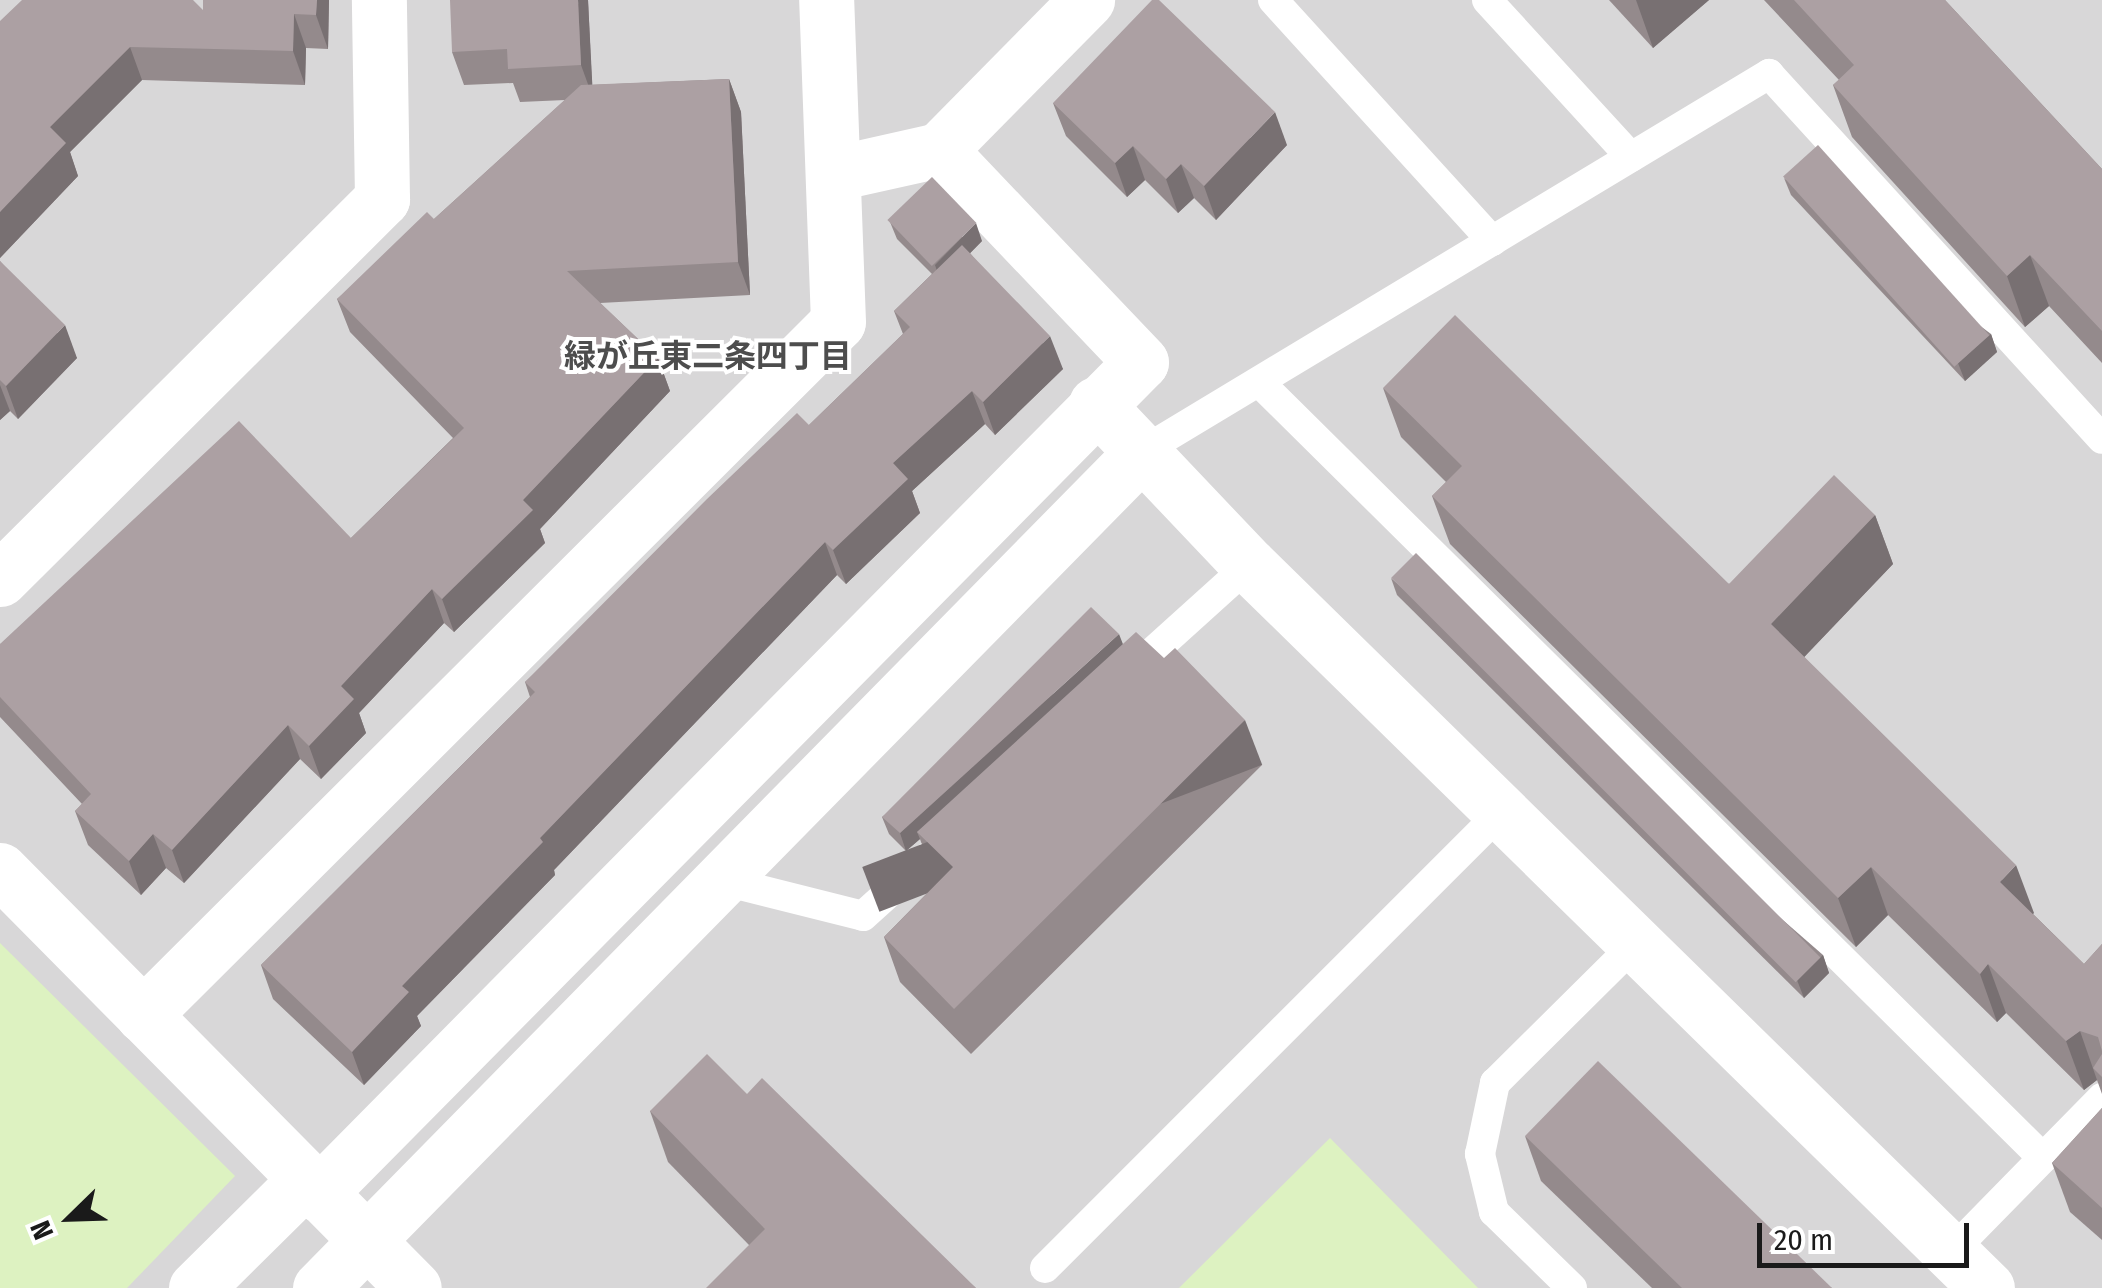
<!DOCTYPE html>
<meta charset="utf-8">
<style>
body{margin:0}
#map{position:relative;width:2102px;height:1288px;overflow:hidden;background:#ebe1e1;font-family:"Fira Sans Condensed","Noto Sans JP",sans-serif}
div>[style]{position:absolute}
.residential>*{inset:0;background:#d8d7d8;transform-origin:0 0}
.park>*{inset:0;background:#ddf2c1}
.lane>*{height:30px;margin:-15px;padding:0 15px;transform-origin:15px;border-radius:15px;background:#fff}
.street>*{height:55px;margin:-27.5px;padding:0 27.5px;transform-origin:27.5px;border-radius:27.5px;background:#fff}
.wall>*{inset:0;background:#948a8c}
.shaded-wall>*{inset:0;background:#787072;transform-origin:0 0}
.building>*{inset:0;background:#aca0a3;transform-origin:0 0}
span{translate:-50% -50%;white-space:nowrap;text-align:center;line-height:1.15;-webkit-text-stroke:8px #fff;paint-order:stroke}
.neighbourhood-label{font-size:32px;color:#4d4d4d;font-weight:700}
.north{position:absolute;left:20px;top:1168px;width:100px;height:100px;-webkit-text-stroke:8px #fff;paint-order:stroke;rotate:247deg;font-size:28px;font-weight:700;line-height:40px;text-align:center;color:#1a1a1a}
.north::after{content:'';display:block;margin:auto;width:35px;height:45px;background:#1a1a1a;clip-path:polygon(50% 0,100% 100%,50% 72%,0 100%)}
.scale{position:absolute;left:1757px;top:1223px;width:212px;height:45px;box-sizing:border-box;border:5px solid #1a1a1a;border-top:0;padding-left:12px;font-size:30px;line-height:35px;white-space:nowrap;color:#1a1a1a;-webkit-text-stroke:8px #fff;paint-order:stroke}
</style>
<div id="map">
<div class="residential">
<i style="left:0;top:0;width:2102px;height:1288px"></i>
</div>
<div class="park">
<i style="clip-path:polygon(0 943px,235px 1176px,127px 1288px,0 1288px)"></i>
<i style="clip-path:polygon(1330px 1138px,1478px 1288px,1179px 1288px)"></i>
</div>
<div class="lane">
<i style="left:1273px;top:0;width:326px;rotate:47.7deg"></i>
<i style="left:1487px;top:0;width:213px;rotate:47.5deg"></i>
<i style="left:1259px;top:382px;width:1103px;rotate:44.71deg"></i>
<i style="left:1143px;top:451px;width:731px;rotate:-31.06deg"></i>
<i style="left:1769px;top:74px;width:494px;rotate:47.6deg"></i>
<i style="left:1125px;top:677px;width:167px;rotate:-42.1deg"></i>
<i style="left:720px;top:880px;width:147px;rotate:14.1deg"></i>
<i style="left:863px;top:916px;width:124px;rotate:-42.1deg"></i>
<i style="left:1951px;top:1252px;width:216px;rotate:-45.6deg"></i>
<i style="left:1045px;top:1268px;width:648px;rotate:-45deg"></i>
<i style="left:1572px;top:1288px;width:109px;rotate:-135.7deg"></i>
<i style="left:1494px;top:1212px;width:60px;rotate:-103.6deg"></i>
<i style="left:1480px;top:1154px;width:73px;rotate:-78.1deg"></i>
<i style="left:1495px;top:1083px;width:199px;rotate:-44.8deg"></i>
</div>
<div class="street">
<i style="left:836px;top:173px;width:106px;rotate:-12.6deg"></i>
<i style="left:1096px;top:404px;width:222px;rotate:46.5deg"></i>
<i style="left:1249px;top:565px;width:1033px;rotate:44.41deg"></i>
<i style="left:0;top:579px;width:539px;rotate:-44.85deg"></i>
<i style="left:382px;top:199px;width:199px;rotate:-90.9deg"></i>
<i style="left:0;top:870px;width:588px;rotate:45.28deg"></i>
<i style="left:143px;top:1015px;width:981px;rotate:-44.92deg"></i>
<i style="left:838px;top:322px;width:322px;rotate:-92.1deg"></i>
<i style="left:318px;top:1194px;width:1170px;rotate:-45.31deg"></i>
<i style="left:1141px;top:362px;width:293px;rotate:-133.6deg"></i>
<i style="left:939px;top:150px;width:211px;rotate:-45.4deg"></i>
<i style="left:196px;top:1288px;width:153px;rotate:-44.7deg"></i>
<i style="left:320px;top:1288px;width:1174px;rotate:-45.48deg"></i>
</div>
<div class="wall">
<i style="clip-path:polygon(329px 0,328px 49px,306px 48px,305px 85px,142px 80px,70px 152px,78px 176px,0 258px,0 21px,203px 10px)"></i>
<i style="clip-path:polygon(588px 0,592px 85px,729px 79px,741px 112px,750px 295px,600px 303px,658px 358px,670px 391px,540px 529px,545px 543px,454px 632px,444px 623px,359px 713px,366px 733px,321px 779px,300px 759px,184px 883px,166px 868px,141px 895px,88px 845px,75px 811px,82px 804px,0 717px,0 644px,351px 538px,453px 438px,350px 332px,337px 299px,434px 219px,565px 100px,520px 102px,513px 83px,464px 85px,452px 52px)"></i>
<i style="clip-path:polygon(1609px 0,1709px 0,1653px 48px)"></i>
<i style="clip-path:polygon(1764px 0,1945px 0,2102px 169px,2102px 363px,2049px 306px,2025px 327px,1852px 137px,1833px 85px,1839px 80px)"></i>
<i style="clip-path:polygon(1053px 103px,1287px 145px,1216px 220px,1194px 198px,1178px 213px,1145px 180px,1127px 197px,1066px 136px)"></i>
<i style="clip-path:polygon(1784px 178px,1991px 334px,1997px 352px,1965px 381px,1791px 195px)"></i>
<i style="clip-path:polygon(890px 222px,982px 241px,970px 253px,1063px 369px,995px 435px,985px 424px,912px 491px,920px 513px,846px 584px,837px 575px,554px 870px,555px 875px,417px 1016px,421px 1026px,364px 1085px,273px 999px,261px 965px,530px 697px,525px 682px,809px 425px,903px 334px,894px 311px,932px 274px,897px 239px)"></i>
<i style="clip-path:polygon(0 261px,77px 358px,18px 419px,10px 411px,0 420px)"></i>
<i style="clip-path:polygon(1383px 388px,1729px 584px,1875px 515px,1893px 564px,1804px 657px,2033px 914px,2084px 964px,2102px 944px,2102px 1094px,2097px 1080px,2084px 1090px,2006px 1013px,1997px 1022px,1888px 915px,1856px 947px,1450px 544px,1432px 496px,1446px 482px,1401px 437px)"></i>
<i style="clip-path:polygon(1391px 578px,1823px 955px,1829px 973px,1804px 998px,1397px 595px)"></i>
<i style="clip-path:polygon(1123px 644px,1262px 765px,971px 1054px,900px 982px,884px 937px,938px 882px,933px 877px,920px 839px,906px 851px,889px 834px,882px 817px)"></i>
<i style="clip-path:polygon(747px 1094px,976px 1288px,749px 1245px,668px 1162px,650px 1111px)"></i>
<i style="clip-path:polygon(2102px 1108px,2102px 1240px,2070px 1212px,2052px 1163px)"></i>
<i style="clip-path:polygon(1525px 1136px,1832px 1288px,1652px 1288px,1541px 1181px)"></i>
</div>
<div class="shaded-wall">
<i style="clip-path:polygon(317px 0,329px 0,328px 49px,316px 15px)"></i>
<i style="clip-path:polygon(578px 0,588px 0,593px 98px,581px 65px)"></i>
<i style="clip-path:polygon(1636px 0,1709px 0,1653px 48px)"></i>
<i style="clip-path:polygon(294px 14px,306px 48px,305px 85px,293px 51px)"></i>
<i style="clip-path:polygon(130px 47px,142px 80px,70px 152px,78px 176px,0 258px,0 212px,50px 127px)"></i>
<i style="clip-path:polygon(729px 79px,741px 112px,750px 295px,738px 262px)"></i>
<i style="clip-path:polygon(1275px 112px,1287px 145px,1216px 220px,1204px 186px)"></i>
<i style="clip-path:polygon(1133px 146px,1145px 180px,1127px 197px,1115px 163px)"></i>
<i style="clip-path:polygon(1181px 164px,1194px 198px,1178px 213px,1166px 179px)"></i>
<i style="clip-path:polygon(976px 223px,982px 241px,941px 283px,935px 265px)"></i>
<i style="clip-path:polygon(2030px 255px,2049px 306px,2025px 327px,2007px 276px)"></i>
<i style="clip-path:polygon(65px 325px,77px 358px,18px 419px,6px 386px)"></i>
<i style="clip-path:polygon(1991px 334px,1997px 352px,1965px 381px,1958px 363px)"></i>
<i style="clip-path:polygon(1050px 336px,1063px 369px,995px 435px,983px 402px)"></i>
<i style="clip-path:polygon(658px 358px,670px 391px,540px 529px,545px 543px,454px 632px,442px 599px,523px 500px)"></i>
<i style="clip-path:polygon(0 385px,10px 411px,0 420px)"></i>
<i style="clip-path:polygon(972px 391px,985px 424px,912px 491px,920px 513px,846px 584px,833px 550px,893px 463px)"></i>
<i style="clip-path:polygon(1875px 515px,1893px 564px,1789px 673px,1771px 624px)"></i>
<i style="clip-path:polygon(825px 542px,837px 575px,554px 870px,555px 875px,417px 1016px,421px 1026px,364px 1085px,352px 1052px,402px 986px,540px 838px)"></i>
<i style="clip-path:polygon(432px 589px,444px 623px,359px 713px,366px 733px,321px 779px,309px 746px,341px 686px)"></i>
<i style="clip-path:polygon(1119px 634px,1126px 652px,917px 832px,920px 839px,906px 851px,900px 833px)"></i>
<i style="left:1245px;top:720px;width:48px;height:410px;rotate:69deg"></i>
<i style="clip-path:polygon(288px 725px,300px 759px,184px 883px,172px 850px)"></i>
<i style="clip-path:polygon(153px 834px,166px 868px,141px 895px,129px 861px)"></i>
<i style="clip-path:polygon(2016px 865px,2034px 913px,2018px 930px,2000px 882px)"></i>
<i style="clip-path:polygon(1871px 867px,1888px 915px,1856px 947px,1838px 898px)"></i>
<i style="clip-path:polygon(1823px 955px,1829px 973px,1804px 998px,1797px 980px)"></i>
<i style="clip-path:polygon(1988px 964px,2006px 1013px,1997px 1022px,1980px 974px)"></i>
<i style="clip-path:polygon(2080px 1031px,2097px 1080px,2084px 1090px,2066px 1041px)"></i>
</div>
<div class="building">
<i style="clip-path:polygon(22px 0,193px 0,203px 10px,203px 0,317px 0,316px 15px,294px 14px,293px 51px,130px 47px,50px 127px,66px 143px,0 212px,0 21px)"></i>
<i style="clip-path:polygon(450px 0,578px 0,581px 65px,508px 69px,507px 49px,452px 52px)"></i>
<i style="clip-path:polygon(1152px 0,1159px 0,1275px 112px,1204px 186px,1181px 164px,1166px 179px,1133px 146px,1115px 163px,1053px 103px)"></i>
<i style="clip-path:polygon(1794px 0,1945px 0,2102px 169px,2102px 331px,2030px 255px,2007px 276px,1833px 85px,1854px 65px)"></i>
<i style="clip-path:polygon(729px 79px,738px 262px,567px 271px,658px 358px,523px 500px,533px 510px,442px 599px,432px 589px,341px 686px,354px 699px,309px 746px,288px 725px,172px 850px,153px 834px,129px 861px,75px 811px,91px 794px,0 697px,0 644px,239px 421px,351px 538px,464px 428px,337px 299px,427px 212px,434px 219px,581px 85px)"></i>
<i style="left:1818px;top:145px;width:256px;height:47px;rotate:48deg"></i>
<i style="left:932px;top:177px;width:64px;height:62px;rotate:46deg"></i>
<i style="clip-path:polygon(962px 245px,1050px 336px,983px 402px,972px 391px,893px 463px,908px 479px,833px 550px,825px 542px,540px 838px,543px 842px,402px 986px,409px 992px,352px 1052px,261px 965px,535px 692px,525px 682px,707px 499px,797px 413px,809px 425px,910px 327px,894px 311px)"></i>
<i style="clip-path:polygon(0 261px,65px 325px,6px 386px,0 380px)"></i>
<i style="clip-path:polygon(1455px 315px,1729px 584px,1834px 475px,1875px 515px,1771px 624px,2016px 865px,2000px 882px,2084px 964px,2102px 944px,2102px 1051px,2098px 1037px,2080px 1031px,2066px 1041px,1988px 964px,1980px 974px,1871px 867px,1838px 898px,1432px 496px,1462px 466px,1383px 388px)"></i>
<i style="left:1416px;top:553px;width:572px;height:35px;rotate:45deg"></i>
<i style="clip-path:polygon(1091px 607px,1119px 634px,900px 833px,882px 817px)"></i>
<i style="clip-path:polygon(1136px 632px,1164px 658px,1175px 648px,1245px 720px,954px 1009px,884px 937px,953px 867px,917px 832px)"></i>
<i style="clip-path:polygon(707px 1054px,747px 1094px,762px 1078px,976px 1288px,706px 1288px,765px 1229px,650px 1111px)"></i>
<i style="clip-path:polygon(2102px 1054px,2102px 1077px,2093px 1068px)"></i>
<i style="clip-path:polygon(1598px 1061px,1832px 1288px,1682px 1288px,1525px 1136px)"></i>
<i style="clip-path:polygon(2102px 1108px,2102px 1208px,2052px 1163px)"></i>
</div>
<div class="neighbourhood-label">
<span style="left:708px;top:356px">緑が丘東二条四丁目</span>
</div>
<div class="north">N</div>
<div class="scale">20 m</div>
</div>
